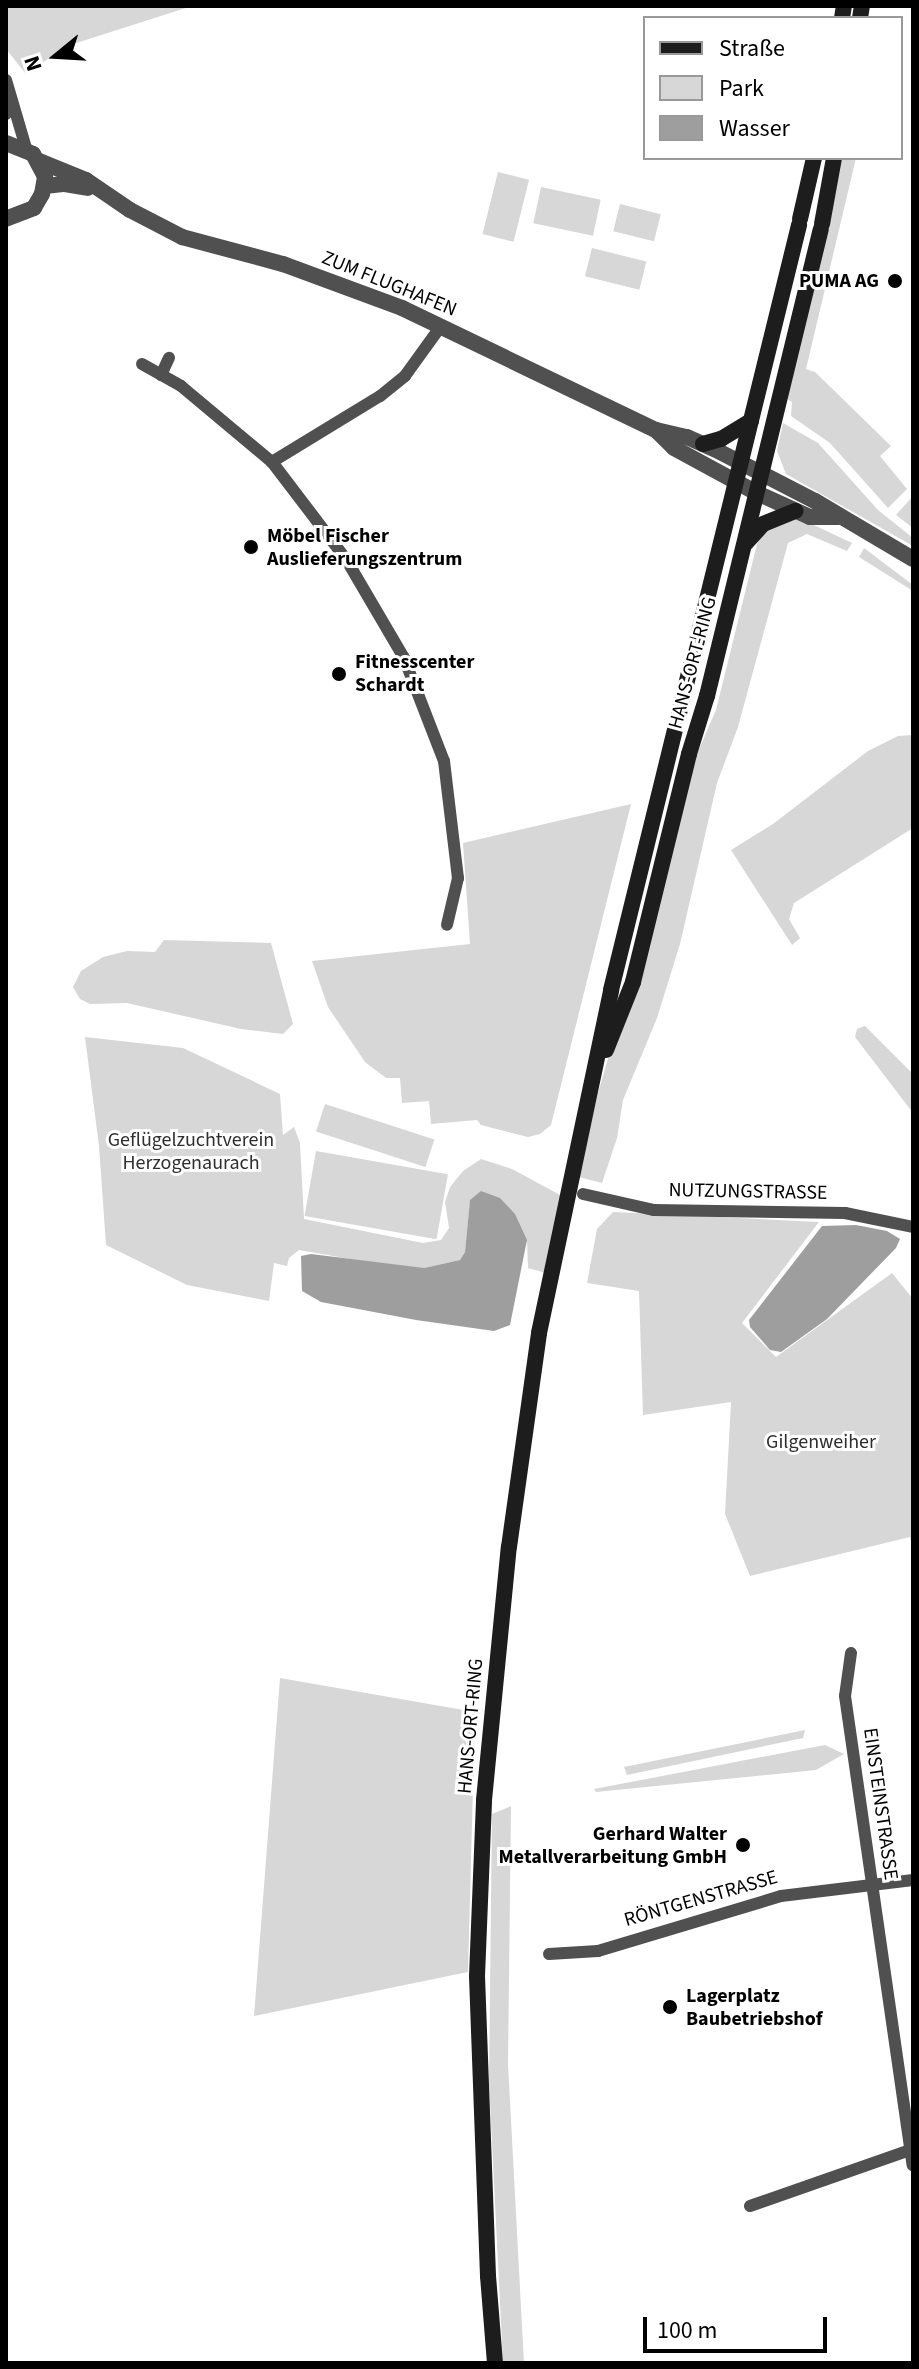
<!DOCTYPE html>
<meta charset="utf-8">
<style>
body{margin:0}
#map{position:relative;width:919px;height:2369px;overflow:hidden;background:#fff;font-family:"Source Sans 3",sans-serif}
div>[style]{position:absolute}
.green>*{inset:0;background:#d7d7d7;transform-origin:0 0}
.water>*{inset:0;background:#9e9e9e}
.minor>*{height:12px;margin:-6px;padding:0 6px;transform-origin:6px;border-radius:6px;background:#505050}
.tertiary>*{height:16px;margin:-8px;padding:0 8px;transform-origin:8px;border-radius:8px;background:#505050}
.secondary>*{height:16px;margin:-8px;padding:0 8px;transform-origin:8px;border-radius:8px;background:#1d1d1d}
.dots>*{width:22px;height:22px;translate:-50% -50%;box-sizing:border-box;border:4px solid #fff;border-radius:50%}
span{translate:-50% -50%;white-space:nowrap;text-align:center;line-height:1.15;-webkit-text-stroke:6px #fff;paint-order:stroke}
.poi-label{font-size:20px;color:#000;font-weight:700}
.right{translate:-100% -50%;text-align:right}
.left{translate:0 -50%;text-align:left}
.street-label{font-size:20px;color:#000}
.park-label{font-size:20px;color:#2e2e2e}
.frame{position:absolute;inset:0;border:8px solid #000;pointer-events:none}
.legend{position:absolute;left:643px;top:16px;width:260px;height:144px;box-sizing:border-box;background:#fff;border:2px solid #999;margin:0;padding:10px 14px;list-style:none;font-size:24px;color:#000}
.legend li{display:flex;align-items:center;gap:16px;height:40px}
.legend b{width:40px;border:2px solid #999}
.north{position:absolute;left:16px;top:16px;width:80px;height:80px;-webkit-text-stroke:6px #fff;paint-order:stroke;rotate:252deg;font-size:22px;font-weight:700;line-height:32px;text-align:center;color:#000}
.north::after{content:'';display:block;margin:auto;width:28px;height:36px;background:#000;clip-path:polygon(50% 0,100% 100%,50% 72%,0 100%)}
.scale{position:absolute;left:643px;top:2317px;width:184px;height:36px;box-sizing:border-box;border:4px solid #000;border-top:0;padding-left:10px;font-size:24px;line-height:28px;white-space:nowrap;color:#000;-webkit-text-stroke:6px #fff;paint-order:stroke}
</style>
<div id="map">
<div class="green">
<i style="clip-path:polygon(6px 6px,192px 6px,67px 46px,26px 74px,6px 49px)"></i>
<i style="clip-path:polygon(841px 158px,856px 158px,806px 369px,815px 372px,891px 446px,880px 456px,907px 489px,888px 508px,830px 443px,791px 416px,792px 402px,787px 399px)"></i>
<i style="left:498px;top:172px;width:32px;height:64px;rotate:14deg"></i>
<i style="left:541px;top:187px;width:61px;height:37px;rotate:12deg"></i>
<i style="left:620px;top:204px;width:42px;height:28px;rotate:14deg"></i>
<i style="left:592px;top:248px;width:56px;height:29px;rotate:14deg"></i>
<i style="clip-path:polygon(783px 423px,818px 443px,878px 510px,913px 538px,913px 546px,786px 474px,777px 451px)"></i>
<i style="clip-path:polygon(913px 496px,913px 528px,896px 515px)"></i>
<i style="clip-path:polygon(799px 518px,852px 543px,847px 551px,807px 534px,788px 543px,738px 727px,717px 783px,680px 944px,657px 1018px,623px 1100px,617px 1138px,602px 1183px,579px 1177px,598px 1093px,696px 756px,716px 710px,757px 544px,765px 530px)"></i>
<i style="clip-path:polygon(864px 548px,913px 585px,913px 591px,859px 557px)"></i>
<i style="clip-path:polygon(913px 735px,913px 828px,794px 903px,789px 919px,800px 938px,792px 945px,731px 850px,773px 824px,868px 751px,898px 736px)"></i>
<i style="clip-path:polygon(631px 804px,551px 1125px,540px 1134px,528px 1137px,481px 1125px,477px 1120px,431px 1124px,429px 1101px,402px 1103px,400px 1078px,386px 1078px,365px 1062px,328px 1007px,312px 961px,470px 944px,463px 843px)"></i>
<i style="clip-path:polygon(164px 940px,271px 943px,293px 1024px,283px 1034px,241px 1029px,127px 1003px,90px 1004px,80px 999px,73px 987px,81px 971px,103px 957px,127px 951px,155px 952px)"></i>
<i style="clip-path:polygon(865px 1026px,913px 1074px,913px 1113px,855px 1037px,857px 1029px)"></i>
<i style="clip-path:polygon(85px 1037px,183px 1048px,280px 1094px,283px 1135px,294px 1127px,300px 1143px,304px 1219px,423px 1243px,441px 1240px,449px 1228px,445px 1202px,450px 1187px,463px 1171px,481px 1159px,512px 1169px,562px 1196px,546px 1273px,528px 1268px,527px 1240px,470px 1201px,465px 1252px,460px 1260px,424px 1268px,395px 1267px,299px 1250px,289px 1258px,287px 1266px,274px 1263px,269px 1301px,187px 1285px,106px 1245px,99px 1146px)"></i>
<i style="left:325px;top:1104px;width:115px;height:29px;rotate:18deg"></i>
<i style="left:316px;top:1151px;width:134px;height:66px;rotate:10deg"></i>
<i style="clip-path:polygon(613px 1212px,819px 1222px,742px 1323px,776px 1357px,892px 1273px,913px 1299px,913px 1549px,910px 1537px,750px 1576px,725px 1514px,731px 1402px,643px 1415px,639px 1291px,587px 1283px,597px 1229px)"></i>
<i style="clip-path:polygon(280px 1678px,475px 1712px,468px 1972px,254px 2016px)"></i>
<i style="clip-path:polygon(805px 1730px,803px 1738px,627px 1775px,624px 1767px)"></i>
<i style="clip-path:polygon(825px 1745px,844px 1754px,816px 1770px,596px 1792px,594px 1789px)"></i>
<i style="clip-path:polygon(511px 1806px,508px 2064px,524px 2363px,503px 2363px,489px 2082px,492px 1814px)"></i>
</div>
<div class="water">
<i style="clip-path:polygon(481px 1191px,500px 1198px,515px 1214px,527px 1240px,510px 1325px,494px 1331px,416px 1320px,321px 1302px,302px 1291px,301px 1256px,311px 1254px,424px 1268px,460px 1260px,465px 1252px,470px 1200px)"></i>
<i style="clip-path:polygon(856px 1225px,887px 1231px,900px 1239px,896px 1248px,827px 1319px,781px 1352px,770px 1350px,750px 1327px,749px 1320px,822px 1226px)"></i>
</div>
<div class="minor">
<i style="left:6px;top:80px;width:71px;rotate:73.6deg"></i>
<i style="left:6px;top:114px;width:21px;rotate:-82deg"></i>
<i style="left:441px;top:326px;width:62px;rotate:125.8deg"></i>
<i style="left:405px;top:376px;width:32px;rotate:141deg"></i>
<i style="left:380px;top:396px;width:127px;rotate:148.6deg"></i>
<i style="left:272px;top:462px;width:122px;rotate:52.7deg"></i>
<i style="left:346px;top:559px;width:115px;rotate:59.6deg"></i>
<i style="left:404px;top:658px;width:110px;rotate:68.8deg"></i>
<i style="left:444px;top:761px;width:118px;rotate:83.2deg"></i>
<i style="left:458px;top:878px;width:48px;rotate:103.2deg"></i>
<i style="left:142px;top:364px;width:45px;rotate:29.4deg"></i>
<i style="left:181px;top:386px;width:119px;rotate:39.9deg"></i>
<i style="left:161px;top:375px;width:19px;rotate:-65deg"></i>
<i style="left:583px;top:1194px;width:73px;rotate:12.7deg"></i>
<i style="left:654px;top:1210px;width:191px;rotate:0.9deg"></i>
<i style="left:845px;top:1213px;width:69px;rotate:11.6deg"></i>
<i style="left:851px;top:1653px;width:43px;rotate:97.9deg"></i>
<i style="left:845px;top:1696px;width:474px;rotate:81.8deg"></i>
<i style="left:549px;top:1954px;width:49px;rotate:-3.5deg"></i>
<i style="left:598px;top:1951px;width:191px;rotate:-16.7deg"></i>
<i style="left:781px;top:1896px;width:133px;rotate:-6.9deg"></i>
<i style="left:750px;top:2206px;width:170px;rotate:-19.3deg"></i>
</div>
<div class="tertiary">
<i style="left:6px;top:143px;width:29px;rotate:22deg"></i>
<i style="left:33px;top:154px;width:26px;rotate:62deg"></i>
<i style="left:45px;top:177px;width:17px;rotate:100deg"></i>
<i style="left:42px;top:194px;width:16px;rotate:120deg"></i>
<i style="left:34px;top:208px;width:30px;rotate:159deg"></i>
<i style="left:39px;top:161px;width:51px;rotate:22deg"></i>
<i style="left:86px;top:180px;width:53px;rotate:34.3deg"></i>
<i style="left:130px;top:210px;width:59px;rotate:27.4deg"></i>
<i style="left:182px;top:237px;width:105px;rotate:15deg"></i>
<i style="left:283px;top:264px;width:127px;rotate:20.3deg"></i>
<i style="left:402px;top:308px;width:282px;rotate:25.7deg"></i>
<i style="left:656px;top:430px;width:25px;rotate:45deg"></i>
<i style="left:674px;top:448px;width:94px;rotate:28.5deg"></i>
<i style="left:757px;top:493px;width:58px;rotate:24.4deg"></i>
<i style="left:810px;top:517px;width:28px"></i>
<i style="left:45px;top:186px;width:20px;rotate:-6deg"></i>
<i style="left:65px;top:184px;width:23px;rotate:10deg"></i>
<i style="left:656px;top:430px;width:32px;rotate:13deg"></i>
<i style="left:687px;top:437px;width:36px;rotate:24deg"></i>
<i style="left:720px;top:452px;width:107px;rotate:27.3deg"></i>
<i style="left:815px;top:501px;width:114px;rotate:30.6deg"></i>
</div>
<div class="secondary">
<i style="left:842px;top:18px;width:12px;rotate:-81deg"></i>
<i style="left:860px;top:18px;width:12px;rotate:-81deg"></i>
<i style="left:800px;top:219px;width:63px;rotate:-77.1deg"></i>
<i style="left:822px;top:224px;width:67px;rotate:-79.7deg"></i>
<i style="left:703px;top:444px;width:19px;rotate:-16deg"></i>
<i style="left:721px;top:439px;width:35px;rotate:-31deg"></i>
<i style="left:746px;top:543px;width:25px;rotate:-48deg"></i>
<i style="left:763px;top:524px;width:35px;rotate:-22deg"></i>
<i style="left:606px;top:1050px;width:73px;rotate:-68.3deg"></i>
<i style="left:633px;top:982px;width:235px;rotate:-76.2deg"></i>
<i style="left:689px;top:754px;width:61px;rotate:-72.8deg"></i>
<i style="left:707px;top:696px;width:480px;rotate:-76.3deg"></i>
<i style="left:495px;top:2363px;width:87px;rotate:-94.6deg"></i>
<i style="left:488px;top:2276px;width:300px;rotate:-92.1deg"></i>
<i style="left:477px;top:1976px;width:176px;rotate:-87.7deg"></i>
<i style="left:484px;top:1800px;width:254px;rotate:-84.4deg"></i>
<i style="left:509px;top:1547px;width:216px;rotate:-82deg"></i>
<i style="left:539px;top:1333px;width:350px;rotate:-78.1deg"></i>
<i style="left:611px;top:990px;width:788px;rotate:-76.19deg"></i>
</div>
<div class="dots">
<i style="left:895px;top:281px;background:#000"></i>
<i style="left:251px;top:547px;background:#000"></i>
<i style="left:339px;top:674px;background:#000"></i>
<i style="left:743px;top:1845px;background:#000"></i>
<i style="left:670px;top:2007px;background:#000"></i>
</div>
<div class="poi-label">
<span class="right" style="left:879px;top:281px">PUMA AG</span>
<span class="left" style="left:267px;top:548px">Möbel Fischer<br>Auslieferungszentrum</span>
<span class="left" style="left:355px;top:674px">Fitnesscenter<br>Schardt</span>
<span class="right" style="left:727px;top:1846px">Gerhard Walter<br>Metallverarbeitung GmbH</span>
<span class="left" style="left:686px;top:2008px">Lagerplatz<br>Baubetriebshof</span>
</div>
<div class="street-label">
<span style="left:389px;top:284px;rotate:22deg">ZUM FLUGHAFEN</span>
<span style="left:693px;top:663px;rotate:-75deg">HANS-ORT-RING</span>
<span style="left:748px;top:1192px;rotate:1deg">NUTZUNGSTRASSE</span>
<span style="left:471px;top:1726px;rotate:-85deg">HANS-ORT-RING</span>
<span style="left:880px;top:1804px;rotate:82deg">EINSTEINSTRASSE</span>
<span style="left:701px;top:1899px;rotate:-16deg">RÖNTGENSTRASSE</span>
</div>
<div class="park-label">
<span style="left:191px;top:1152px">Geflügelzuchtverein<br>Herzogenaurach</span>
<span style="left:821px;top:1442px">Gilgenweiher</span>
</div>
<div class="frame"></div>
<ul class="legend">
<li><b style="height:10px;background:#1d1d1d"></b>Straße</li>
<li><b style="height:22px;background:#d7d7d7"></b>Park</li>
<li><b style="height:22px;background:#9e9e9e"></b>Wasser</li>
</ul>
<div class="north">N</div>
<div class="scale">100 m</div>
</div>
